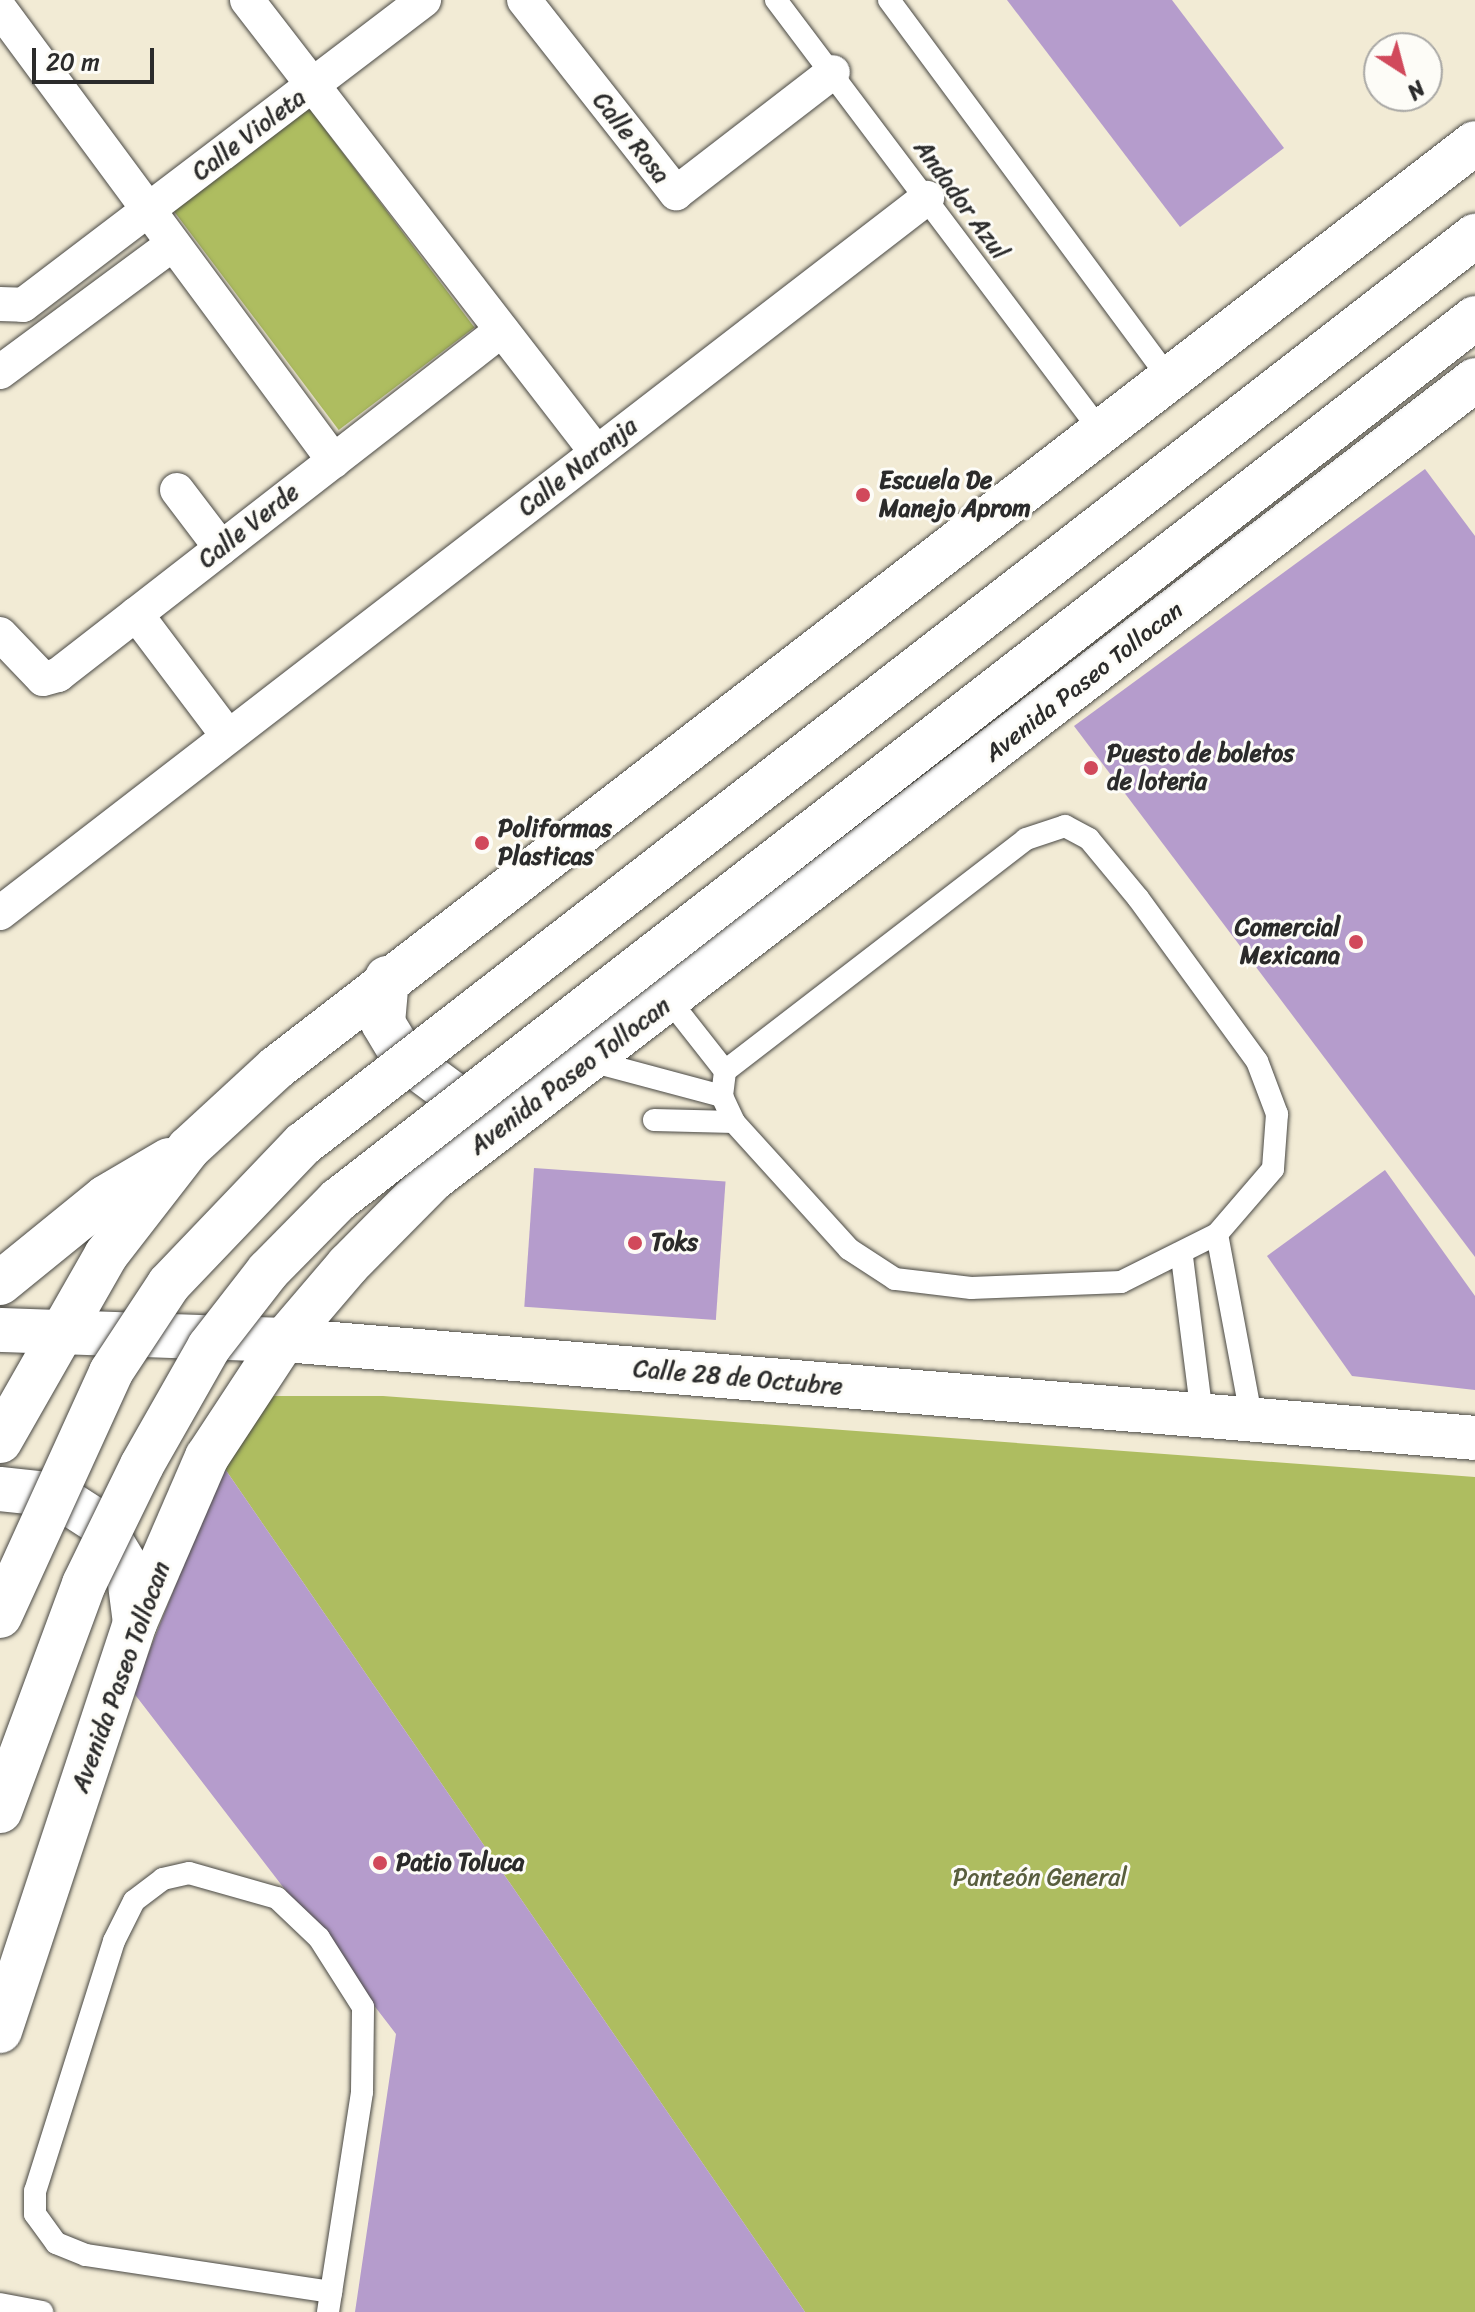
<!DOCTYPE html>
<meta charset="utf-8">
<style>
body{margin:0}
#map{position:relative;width:1475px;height:2312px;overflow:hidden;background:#f2ebd5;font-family:Sriracha,sans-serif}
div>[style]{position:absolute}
.green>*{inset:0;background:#aebd60;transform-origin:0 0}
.building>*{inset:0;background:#b59ccc;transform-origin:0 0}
.roads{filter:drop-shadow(0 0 2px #494844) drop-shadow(0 0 2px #494844)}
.service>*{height:22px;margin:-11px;padding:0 11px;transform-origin:11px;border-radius:11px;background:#fff}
.pedestrian>*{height:34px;margin:-17px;padding:0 17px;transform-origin:17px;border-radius:17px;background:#fff}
.minor>*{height:44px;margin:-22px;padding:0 22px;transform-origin:22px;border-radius:22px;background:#fff}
.tertiary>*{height:44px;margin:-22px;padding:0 22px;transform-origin:22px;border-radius:22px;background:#fff}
.secondary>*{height:44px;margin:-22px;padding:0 22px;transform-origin:22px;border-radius:22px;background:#fff}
.bridges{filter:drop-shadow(0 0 2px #494844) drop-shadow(0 0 2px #494844)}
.trunk-bridge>*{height:44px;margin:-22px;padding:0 22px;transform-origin:22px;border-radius:22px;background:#fff}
.dots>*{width:22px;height:22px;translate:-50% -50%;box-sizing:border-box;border:4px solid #fdfcf7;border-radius:50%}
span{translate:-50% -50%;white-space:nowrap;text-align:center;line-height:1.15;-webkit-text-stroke:6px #fdfcf7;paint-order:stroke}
.street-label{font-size:24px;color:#2b2b2b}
.poi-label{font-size:24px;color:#2b2b2b;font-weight:700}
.left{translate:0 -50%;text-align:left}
.right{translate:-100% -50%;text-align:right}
.park-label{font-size:24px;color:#595e3e}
.north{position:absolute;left:1363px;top:32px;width:80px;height:80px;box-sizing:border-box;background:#fdfcf7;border:2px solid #a9a8a5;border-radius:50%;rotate:144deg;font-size:22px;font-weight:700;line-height:32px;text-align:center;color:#2b2b2b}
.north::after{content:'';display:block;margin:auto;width:28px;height:36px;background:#d1495b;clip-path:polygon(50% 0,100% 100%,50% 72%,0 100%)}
.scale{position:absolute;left:32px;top:48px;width:122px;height:36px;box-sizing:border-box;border:4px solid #2b2b2b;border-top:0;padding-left:10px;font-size:24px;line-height:28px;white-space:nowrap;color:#2b2b2b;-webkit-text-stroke:6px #fdfcf7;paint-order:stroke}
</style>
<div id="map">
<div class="green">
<i style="left:309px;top:108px;width:275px;height:170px;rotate:53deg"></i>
<i style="clip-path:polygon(262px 1396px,383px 1396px,1475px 1477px,1475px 2312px,805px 2312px,223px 1466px)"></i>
</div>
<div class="building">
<i style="clip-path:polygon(1007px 0,1172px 0,1284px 148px,1180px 227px)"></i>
<i style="clip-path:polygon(1425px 469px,1475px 536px,1475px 1257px,1074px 726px)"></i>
<i style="left:534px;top:1168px;width:192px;height:139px;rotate:4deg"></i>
<i style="clip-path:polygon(1385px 1170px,1475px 1296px,1475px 1390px,1352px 1376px,1267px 1256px)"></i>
<i style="clip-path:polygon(223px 1466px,805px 2312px,355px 2312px,396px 2034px,133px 1692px)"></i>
</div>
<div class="roads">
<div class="service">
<i style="left:776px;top:0;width:542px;rotate:53.02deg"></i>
<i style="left:889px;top:0;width:470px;rotate:53.5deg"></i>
<i style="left:1065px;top:826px;width:27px;rotate:28deg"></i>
<i style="left:1089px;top:839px;width:77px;rotate:50.3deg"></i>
<i style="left:1138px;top:898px;width:202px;rotate:53.9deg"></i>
<i style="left:1257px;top:1061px;width:57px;rotate:69.3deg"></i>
<i style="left:1277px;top:1114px;width:55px;rotate:94.2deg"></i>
<i style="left:1273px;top:1169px;width:86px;rotate:130.7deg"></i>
<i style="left:1217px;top:1234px;width:107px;rotate:153.4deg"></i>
<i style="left:1121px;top:1282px;width:150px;rotate:177.7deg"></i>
<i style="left:971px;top:1288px;width:77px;rotate:-173.2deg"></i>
<i style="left:895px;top:1279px;width:55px;rotate:-146.9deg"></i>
<i style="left:849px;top:1249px;width:171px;rotate:-132.2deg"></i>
<i style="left:734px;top:1122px;width:29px;rotate:-115deg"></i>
<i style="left:722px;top:1096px;width:25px;rotate:-83deg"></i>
<i style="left:725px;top:1071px;width:380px;rotate:-37.6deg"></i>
<i style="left:1026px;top:839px;width:41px;rotate:-18.4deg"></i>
<i style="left:670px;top:1001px;width:89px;rotate:51.8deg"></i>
<i style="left:591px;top:1061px;width:136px;rotate:15deg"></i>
<i style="left:654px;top:1120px;width:80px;rotate:1.4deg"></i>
<i style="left:1217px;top:1234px;width:190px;rotate:79.4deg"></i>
<i style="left:1182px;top:1257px;width:160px;rotate:82.8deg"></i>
<i style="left:0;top:2304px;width:43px;rotate:10.8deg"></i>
<i style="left:328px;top:2312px;width:223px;rotate:-81.2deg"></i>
<i style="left:362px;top:2092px;width:85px;rotate:-89.3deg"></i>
<i style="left:363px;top:2007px;width:82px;rotate:-122.5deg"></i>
<i style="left:319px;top:1938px;width:58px;rotate:-136.4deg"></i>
<i style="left:277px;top:1898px;width:91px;rotate:-164.1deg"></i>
<i style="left:189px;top:1873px;width:27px;rotate:167deg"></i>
<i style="left:163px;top:1879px;width:36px;rotate:143deg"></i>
<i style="left:134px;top:1901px;width:45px;rotate:116.6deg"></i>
<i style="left:114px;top:1941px;width:262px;rotate:107.5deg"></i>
<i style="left:35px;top:2191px;width:23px;rotate:90deg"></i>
<i style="left:35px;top:2214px;width:36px;rotate:54deg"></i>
<i style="left:56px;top:2243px;width:32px;rotate:22deg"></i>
<i style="left:86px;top:2255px;width:248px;rotate:8.6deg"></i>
</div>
<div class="pedestrian">
<i style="left:247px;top:0;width:572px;rotate:52.31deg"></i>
<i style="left:524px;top:0;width:246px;rotate:51.8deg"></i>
<i style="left:676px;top:193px;width:198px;rotate:-37.6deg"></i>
<i style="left:0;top:9px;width:562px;rotate:53.54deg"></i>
<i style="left:0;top:304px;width:23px;rotate:2deg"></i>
<i style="left:23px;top:305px;width:504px;rotate:-37.26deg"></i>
<i style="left:0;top:372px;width:215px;rotate:-36.5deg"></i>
<i style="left:177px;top:490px;width:73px;rotate:52.8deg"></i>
<i style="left:136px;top:614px;width:153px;rotate:53deg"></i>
<i style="left:0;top:634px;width:62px;rotate:46.3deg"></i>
<i style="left:43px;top:679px;width:16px;rotate:-15deg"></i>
<i style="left:58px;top:675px;width:562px;rotate:-37.85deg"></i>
<i style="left:0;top:913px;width:1171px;rotate:-37.64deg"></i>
</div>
<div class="minor">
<i style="left:284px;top:1340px;width:1195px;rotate:4.7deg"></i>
</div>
<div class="tertiary">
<i style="left:0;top:1330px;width:284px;rotate:2deg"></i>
</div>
<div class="secondary">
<i style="left:387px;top:978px;width:45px;rotate:95.1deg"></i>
<i style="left:383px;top:1023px;width:41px;rotate:59deg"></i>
<i style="left:404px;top:1058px;width:62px;rotate:36.5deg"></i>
<i style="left:454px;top:1095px;width:48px;rotate:9.7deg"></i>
<i style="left:0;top:1283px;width:136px;rotate:-39.1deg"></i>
<i style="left:106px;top:1197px;width:73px;rotate:-30.4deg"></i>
<i style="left:0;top:1441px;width:214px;rotate:-60.3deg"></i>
<i style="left:106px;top:1255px;width:135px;rotate:-52.2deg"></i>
<i style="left:189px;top:1148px;width:118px;rotate:-42.6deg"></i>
<i style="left:276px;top:1068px;width:1514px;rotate:-37.65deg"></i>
<i style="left:0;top:1489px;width:56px;rotate:6.1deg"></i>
<i style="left:56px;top:1495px;width:54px;rotate:32.8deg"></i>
<i style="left:101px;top:1524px;width:52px;rotate:59deg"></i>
<i style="left:128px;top:1569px;width:54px;rotate:82.6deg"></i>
<i style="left:0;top:2031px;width:430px;rotate:-71.7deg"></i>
<i style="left:135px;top:1623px;width:181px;rotate:-66.6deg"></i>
<i style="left:207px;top:1457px;width:140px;rotate:-56.7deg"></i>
<i style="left:284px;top:1340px;width:99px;rotate:-49.5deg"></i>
<i style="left:348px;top:1265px;width:121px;rotate:-45.3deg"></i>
<i style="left:433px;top:1179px;width:1313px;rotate:-37.48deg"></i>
</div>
</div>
<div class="bridges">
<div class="trunk-bridge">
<i style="left:0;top:1616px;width:268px;rotate:-65.5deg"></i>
<i style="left:111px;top:1372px;width:105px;rotate:-56.6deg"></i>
<i style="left:169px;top:1284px;width:194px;rotate:-46.3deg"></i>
<i style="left:303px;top:1144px;width:1483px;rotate:-37.77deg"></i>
<i style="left:0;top:1811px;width:242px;rotate:-69.7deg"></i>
<i style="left:84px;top:1584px;width:132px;rotate:-64deg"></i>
<i style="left:142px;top:1465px;width:136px;rotate:-60.4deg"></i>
<i style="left:209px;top:1347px;width:96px;rotate:-52.2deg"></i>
<i style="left:268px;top:1271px;width:100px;rotate:-45.4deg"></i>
<i style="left:338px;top:1200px;width:1439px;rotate:-37.8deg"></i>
</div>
</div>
<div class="dots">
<i style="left:863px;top:495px;background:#d1495b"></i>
<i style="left:1091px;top:768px;background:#d1495b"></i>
<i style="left:482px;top:843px;background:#d1495b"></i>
<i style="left:1356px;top:942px;background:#d1495b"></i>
<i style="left:635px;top:1243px;background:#d1495b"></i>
<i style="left:380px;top:1863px;background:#d1495b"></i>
</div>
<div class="street-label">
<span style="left:249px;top:135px;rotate:-37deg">Calle Violeta</span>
<span style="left:631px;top:138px;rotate:52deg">Calle Rosa</span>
<span style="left:961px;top:200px;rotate:54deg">Andador Azul</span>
<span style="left:578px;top:467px;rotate:-38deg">Calle Naranja</span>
<span style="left:249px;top:526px;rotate:-38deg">Calle Verde</span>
<span style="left:1084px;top:682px;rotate:-38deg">Avenida Paseo Tollocan</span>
<span style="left:570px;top:1076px;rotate:-37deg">Avenida Paseo Tollocan</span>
<span style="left:738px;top:1378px;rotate:5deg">Calle 28 de Octubre</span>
<span style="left:121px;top:1677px;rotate:-70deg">Avenida Paseo Tollocan</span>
</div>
<div class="poi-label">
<span class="left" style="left:879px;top:495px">Escuela De<br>Manejo Aprom</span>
<span class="left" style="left:1107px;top:768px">Puesto de boletos<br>de loteria</span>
<span class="left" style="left:498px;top:843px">Poliformas<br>Plasticas</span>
<span class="right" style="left:1340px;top:942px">Comercial<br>Mexicana</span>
<span class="left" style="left:651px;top:1243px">Toks</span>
<span class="left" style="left:396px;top:1863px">Patio Toluca</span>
</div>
<div class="park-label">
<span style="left:1040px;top:1878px">Panteón General</span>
</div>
<div class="north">N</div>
<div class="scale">20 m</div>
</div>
